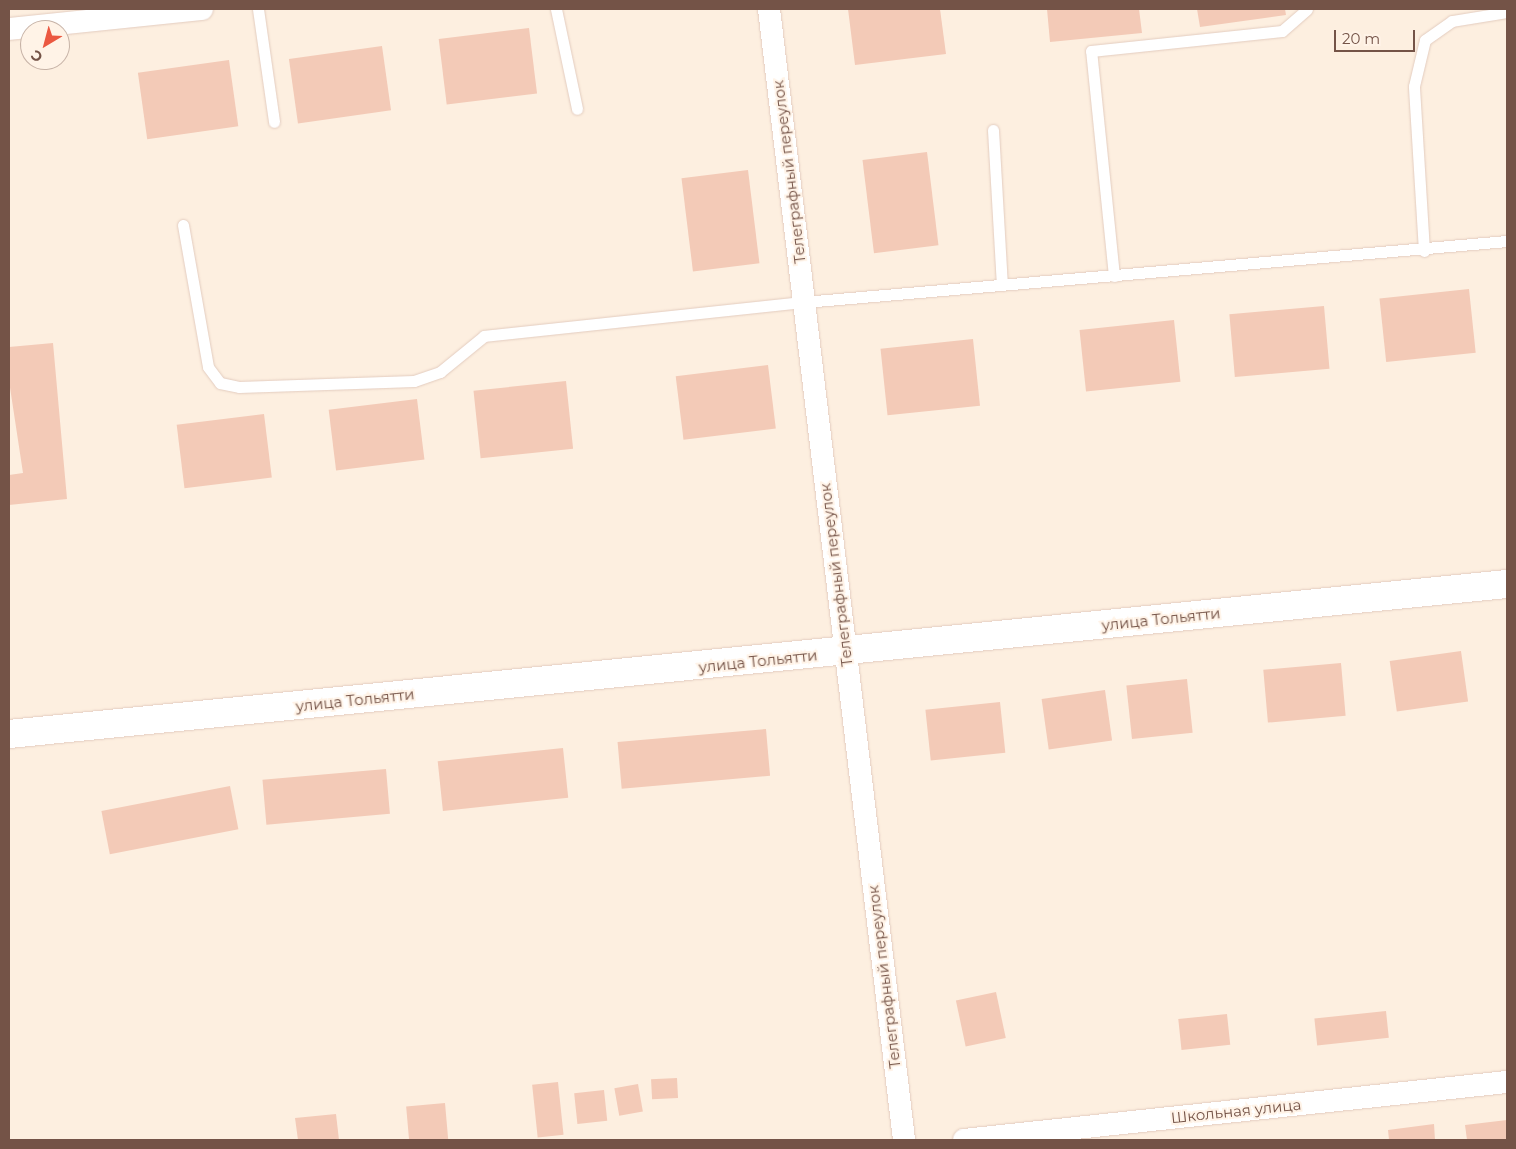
<!DOCTYPE html>
<meta charset="utf-8">
<style>
body{margin:0}
#map{position:relative;width:1516px;height:1149px;overflow:hidden;background:#fdefe0;font-family:Montserrat,sans-serif}
div>[style]{position:absolute}
.building>*{inset:0;background:#f3cab7;transform-origin:0 0}
.roads{filter:drop-shadow(0 0 1px #e3ccbf) drop-shadow(0 0 1px #e3ccbf)}
.lane>*{height:11px;margin:-5.5px;padding:0 5.5px;transform-origin:5.5px;border-radius:5.5px;background:#fff}
.street>*{height:22px;margin:-11px;padding:0 11px;transform-origin:11px;border-radius:11px;background:#fff}
.secondary>*{height:28px;margin:-14px;padding:0 14px;transform-origin:14px;border-radius:14px;background:#fff}
span{translate:-50% -50%;white-space:nowrap;text-align:center;line-height:1.15;-webkit-text-stroke:4px #fff3e7;paint-order:stroke}
.street-label{font-size:15px;color:#745347}
.frame{position:absolute;inset:0;border:10px solid #745347;pointer-events:none}
.north{position:absolute;left:20px;top:20px;width:50px;height:50px;box-sizing:border-box;background:#fff3e7;border:1px solid #c7b3a7;border-radius:50%;rotate:217deg;font-size:14px;font-weight:700;line-height:20px;text-align:center;color:#745347}
.north::after{content:'';display:block;margin:auto;width:18px;height:22px;background:#eb5841;clip-path:polygon(50% 0,100% 100%,50% 72%,0 100%)}
.scale{position:absolute;left:1334px;top:30px;width:81px;height:22px;box-sizing:border-box;border:2px solid #745347;border-top:0;padding-left:6px;font-size:15px;line-height:18px;white-space:nowrap;color:#745347;-webkit-text-stroke:4px #fff3e7;paint-order:stroke}
</style>
<div id="map">
<div class="building">
<i style="clip-path:polygon(848px 9px,940px 9px,946px 54px,855px 65px)"></i>
<i style="clip-path:polygon(1047px 9px,1139px 9px,1142px 33px,1050px 42px)"></i>
<i style="clip-path:polygon(1197px 9px,1285px 9px,1286px 15px,1200px 27px)"></i>
<i style="left:529px;top:28px;width:66px;height:91px;rotate:83deg"></i>
<i style="left:382px;top:46px;width:65px;height:94px;rotate:82deg"></i>
<i style="left:229px;top:60px;width:67px;height:92px;rotate:82deg"></i>
<i style="left:927px;top:152px;width:94px;height:65px;rotate:83deg"></i>
<i style="left:748px;top:170px;width:94px;height:67px;rotate:83deg"></i>
<i style="left:1469px;top:289px;width:64px;height:90px;rotate:84deg"></i>
<i style="left:1324px;top:306px;width:63px;height:95px;rotate:85deg"></i>
<i style="left:1174px;top:320px;width:62px;height:95px;rotate:84deg"></i>
<i style="left:973px;top:339px;width:67px;height:93px;rotate:84deg"></i>
<i style="clip-path:polygon(53px 343px,67px 499px,9px 505px,9px 475px,23px 473px,9px 381px,9px 347px)"></i>
<i style="left:768px;top:365px;width:64px;height:93px;rotate:83deg"></i>
<i style="left:566px;top:381px;width:68px;height:93px;rotate:84deg"></i>
<i style="left:417px;top:399px;width:61px;height:89px;rotate:83deg"></i>
<i style="left:264px;top:414px;width:64px;height:88px;rotate:83deg"></i>
<i style="left:1461px;top:651px;width:51px;height:72px;rotate:82deg"></i>
<i style="left:1341px;top:663px;width:53px;height:78px;rotate:85deg"></i>
<i style="left:1187px;top:679px;width:54px;height:61px;rotate:84deg"></i>
<i style="left:1105px;top:690px;width:51px;height:64px;rotate:82deg"></i>
<i style="left:1000px;top:702px;width:51px;height:75px;rotate:84deg"></i>
<i style="left:766px;top:729px;width:47px;height:149px;rotate:85deg"></i>
<i style="left:563px;top:748px;width:50px;height:126px;rotate:84deg"></i>
<i style="left:386px;top:769px;width:45px;height:124px;rotate:85deg"></i>
<i style="left:230px;top:786px;width:44px;height:131px;rotate:79deg"></i>
<i style="left:996px;top:992px;width:47px;height:41px;rotate:78deg"></i>
<i style="left:1386px;top:1011px;width:27px;height:72px;rotate:84deg"></i>
<i style="left:1227px;top:1014px;width:31px;height:49px;rotate:84deg"></i>
<i style="left:677px;top:1078px;width:20px;height:26px;rotate:87deg"></i>
<i style="left:558px;top:1082px;width:53px;height:26px;rotate:84deg"></i>
<i style="left:638px;top:1084px;width:28px;height:24px;rotate:80deg"></i>
<i style="left:604px;top:1090px;width:31px;height:30px;rotate:84deg"></i>
<i style="left:445px;top:1103px;width:37px;height:39px;rotate:85deg"></i>
<i style="clip-path:polygon(336px 1114px,339px 1140px,298px 1140px,295px 1118px)"></i>
<i style="clip-path:polygon(1507px 1120px,1507px 1140px,1467px 1140px,1465px 1125px)"></i>
<i style="clip-path:polygon(1434px 1124px,1435px 1140px,1389px 1140px,1388px 1130px)"></i>
</div>
<div class="roads">
<div class="lane">
<i style="left:258px;top:9px;width:114px;rotate:81.9deg"></i>
<i style="left:556px;top:9px;width:102px;rotate:78.1deg"></i>
<i style="left:993px;top:130px;width:155px;rotate:86.7deg"></i>
<i style="left:183px;top:225px;width:144px;rotate:80deg"></i>
<i style="left:208px;top:367px;width:20px;rotate:53deg"></i>
<i style="left:220px;top:383px;width:19px;rotate:12deg"></i>
<i style="left:239px;top:387px;width:175px;rotate:-2deg"></i>
<i style="left:414px;top:381px;width:28px;rotate:-19deg"></i>
<i style="left:440px;top:372px;width:57px;rotate:-39.3deg"></i>
<i style="left:484px;top:336px;width:322px;rotate:-6.1deg"></i>
<i style="left:804px;top:302px;width:706px;rotate:-4.96deg"></i>
<i style="left:1424px;top:251px;width:165px;rotate:-93.5deg"></i>
<i style="left:1414px;top:86px;width:47px;rotate:-76.6deg"></i>
<i style="left:1425px;top:40px;width:33px;rotate:-35deg"></i>
<i style="left:1452px;top:21px;width:56px;rotate:-9.3deg"></i>
<i style="left:1114px;top:276px;width:226px;rotate:-95.8deg"></i>
<i style="left:1091px;top:51px;width:192px;rotate:-6deg"></i>
<i style="left:1282px;top:31px;width:33px;rotate:-41deg"></i>
</div>
<div class="street">
<i style="left:769px;top:9px;width:1139px;rotate:83.19deg"></i>
<i style="left:9px;top:29px;width:194px;rotate:-5.9deg"></i>
<i style="left:964px;top:1140px;width:546px;rotate:-6.1deg"></i>
</div>
<div class="secondary">
<i style="left:9px;top:734px;width:1505px;rotate:-5.72deg"></i>
</div>
</div>
<div class="street-label">
<span style="left:789px;top:172px;rotate:-97deg">Телеграфный переулок</span>
<span style="left:836px;top:575px;rotate:-97deg">Телеграфный переулок</span>
<span style="left:1161px;top:619px;rotate:-6deg">улица Тольятти</span>
<span style="left:758px;top:661px;rotate:-6deg">улица Тольятти</span>
<span style="left:355px;top:700px;rotate:-6deg">улица Тольятти</span>
<span style="left:884px;top:977px;rotate:-97deg">Телеграфный переулок</span>
<span style="left:1236px;top:1111px;rotate:-6deg">Школьная улица</span>
</div>
<div class="frame"></div>
<div class="north">С</div>
<div class="scale">20 m</div>
</div>
